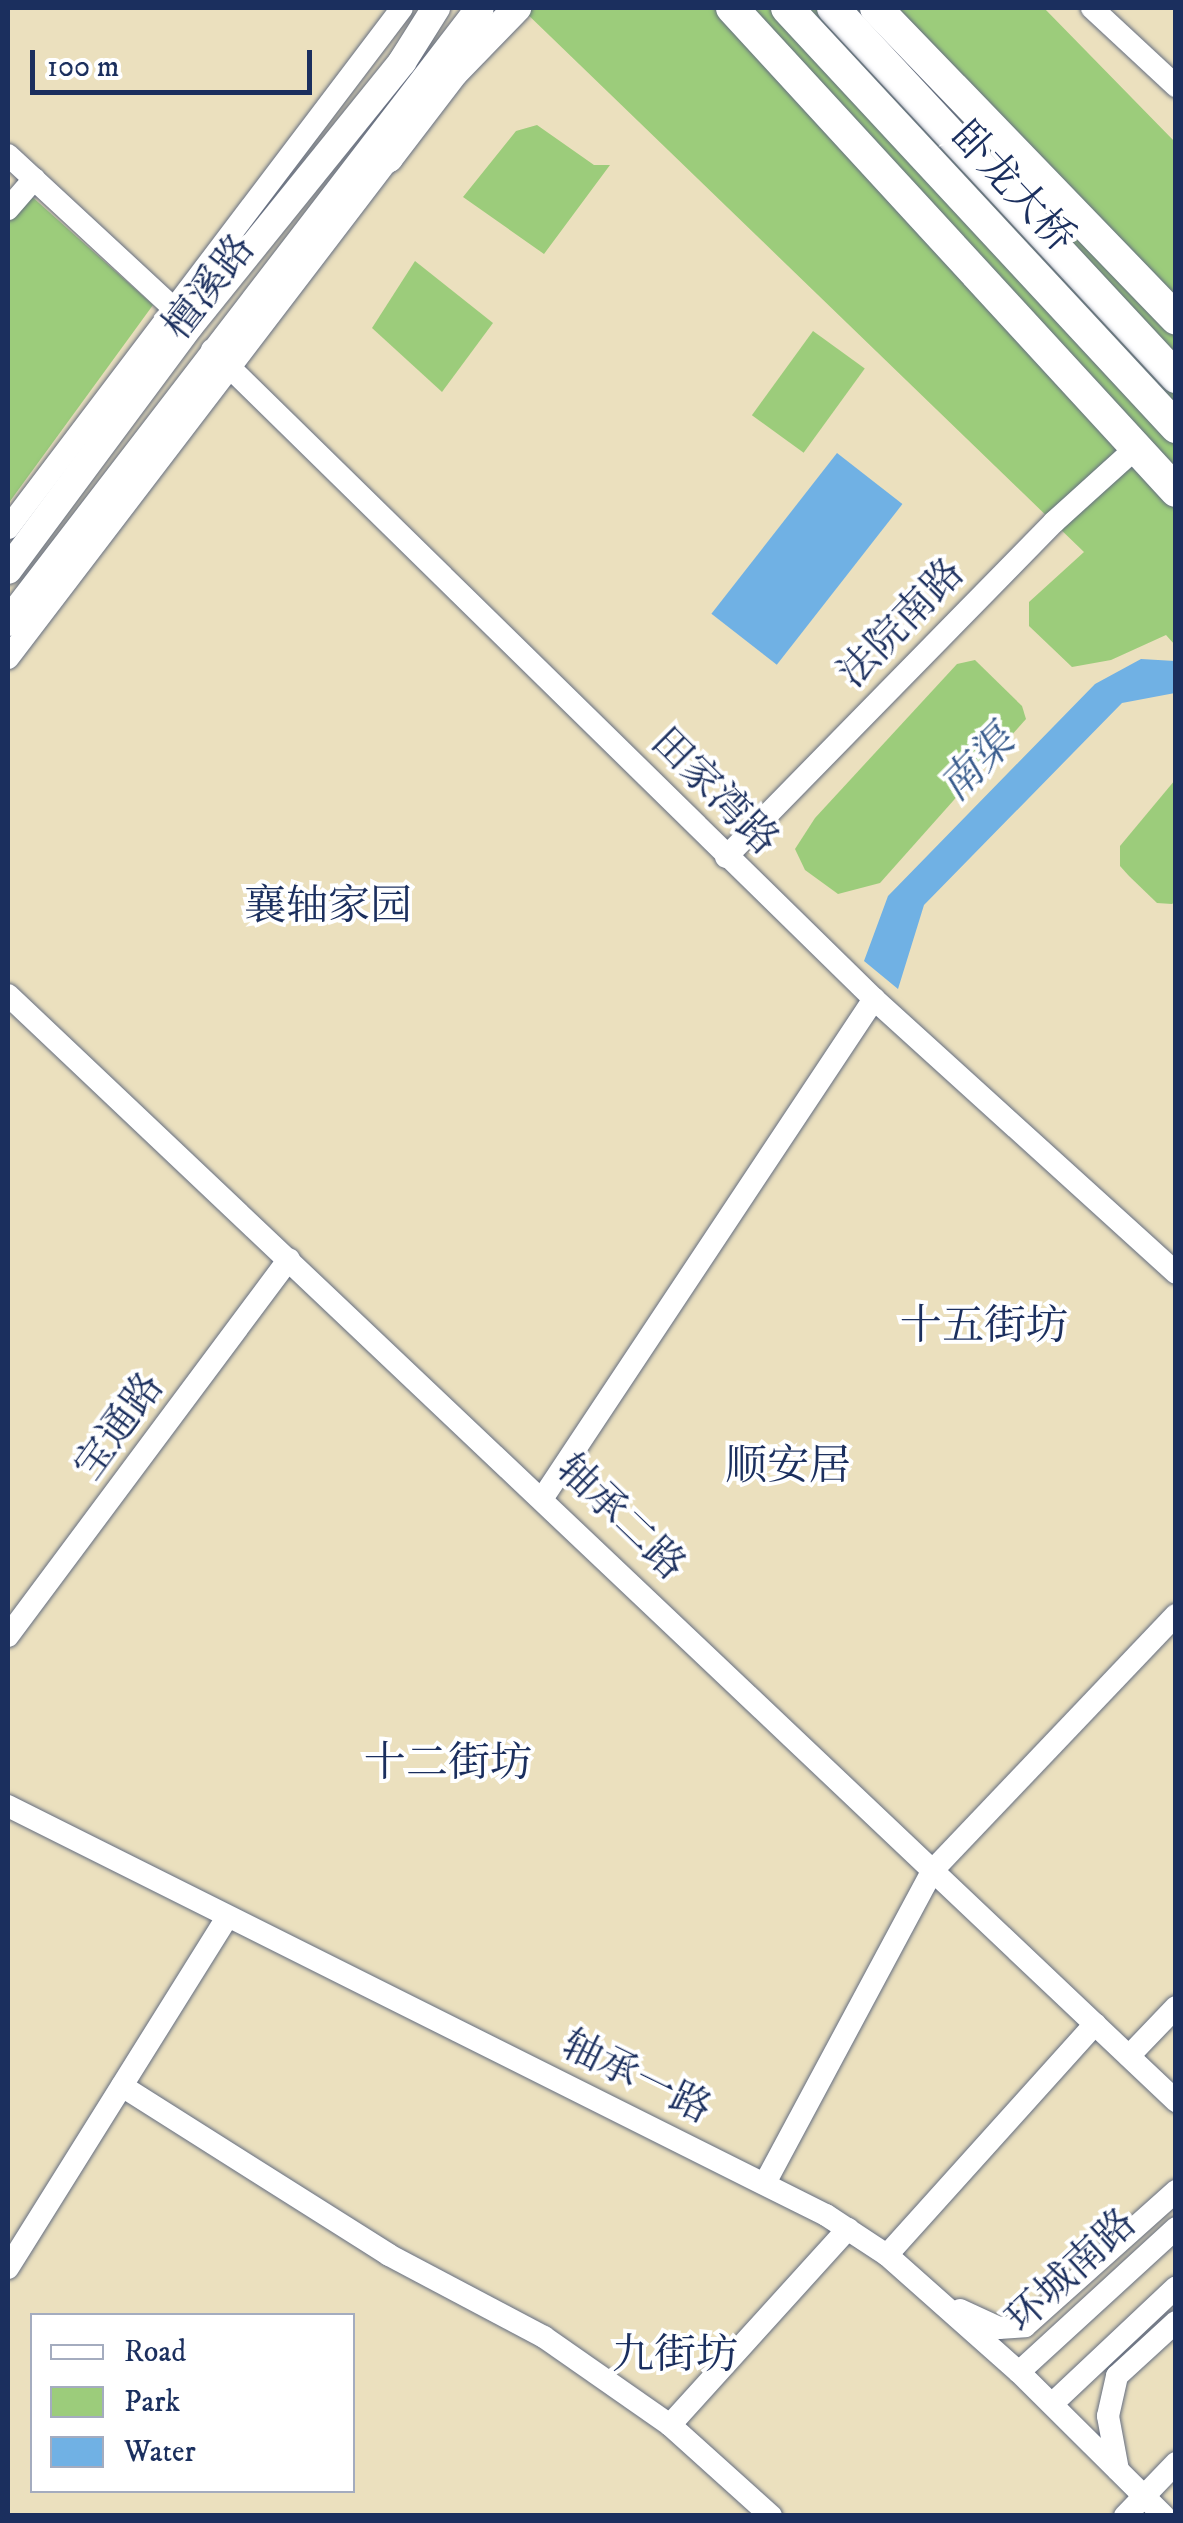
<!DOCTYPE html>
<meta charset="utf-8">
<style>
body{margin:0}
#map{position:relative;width:1183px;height:2523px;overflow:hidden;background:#ebe0be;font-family:"IM FELL DW Pica","Noto Serif SC",serif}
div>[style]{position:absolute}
.green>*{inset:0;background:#9ccc7b;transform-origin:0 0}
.water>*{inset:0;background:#70b1e4;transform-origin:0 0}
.roads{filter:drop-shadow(0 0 2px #646d80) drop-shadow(0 0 2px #646d80)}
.minor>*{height:22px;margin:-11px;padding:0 11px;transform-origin:11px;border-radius:11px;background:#fff}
.major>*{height:28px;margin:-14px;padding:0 14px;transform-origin:14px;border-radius:14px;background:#fff}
.highway>*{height:32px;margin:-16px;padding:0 16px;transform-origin:16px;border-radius:16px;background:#fff}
.bridges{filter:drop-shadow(0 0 2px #646d80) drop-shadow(0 0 2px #646d80)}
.highway-bridge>*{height:32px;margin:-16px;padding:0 16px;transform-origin:16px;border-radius:16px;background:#fff}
span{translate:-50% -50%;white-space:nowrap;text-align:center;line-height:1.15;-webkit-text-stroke:8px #fff;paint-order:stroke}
.street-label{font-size:40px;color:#1b2f5e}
.water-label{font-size:42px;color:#395c8d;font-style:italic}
.neighbourhood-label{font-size:42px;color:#1b2f5e}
.frame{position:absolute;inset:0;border:10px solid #1b2f5e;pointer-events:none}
.legend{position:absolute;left:30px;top:2313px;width:325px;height:180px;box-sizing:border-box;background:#fff;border:2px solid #a4acbf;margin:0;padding:12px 18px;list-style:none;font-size:30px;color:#1b2f5e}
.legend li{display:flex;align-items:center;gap:20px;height:50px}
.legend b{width:50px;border:2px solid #a4acbf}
.scale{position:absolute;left:30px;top:50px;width:282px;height:45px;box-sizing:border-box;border:5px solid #1b2f5e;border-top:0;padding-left:12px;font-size:30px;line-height:35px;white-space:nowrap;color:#1b2f5e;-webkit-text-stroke:8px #fff;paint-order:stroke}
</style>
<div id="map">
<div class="green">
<i style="clip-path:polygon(521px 8px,1044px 8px,1175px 142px,1175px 645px,1166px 635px,1111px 660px,1072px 667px,1029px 626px,1029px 602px,1084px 552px)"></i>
<i style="clip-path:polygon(537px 125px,594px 165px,610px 165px,544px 254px,463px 197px,516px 131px)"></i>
<i style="clip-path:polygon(29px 194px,153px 305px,8px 504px,8px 219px)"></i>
<i style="clip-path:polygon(415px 261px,493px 323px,442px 392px,372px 328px)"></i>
<i style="left:813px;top:331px;width:64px;height:104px;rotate:36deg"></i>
<i style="clip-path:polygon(975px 660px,1022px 706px,1026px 719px,880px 883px,838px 894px,805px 870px,795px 849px,815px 818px,957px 664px)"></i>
<i style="clip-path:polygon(1175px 780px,1176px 901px,1172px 904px,1157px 903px,1129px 876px,1120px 866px,1120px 846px)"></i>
</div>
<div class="water">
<i style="left:837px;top:453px;width:83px;height:204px;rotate:38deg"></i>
<i style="clip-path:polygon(1141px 659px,1175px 661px,1175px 693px,1122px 703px,924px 905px,898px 989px,864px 961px,888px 896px,1095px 684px)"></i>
</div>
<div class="roads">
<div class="minor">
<i style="left:1092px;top:8px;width:115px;rotate:42.9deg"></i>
<i style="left:8px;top:155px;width:241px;rotate:42.8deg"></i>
<i style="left:8px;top:209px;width:40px;rotate:-49deg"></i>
<i style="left:212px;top:350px;width:927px;rotate:44.43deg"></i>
<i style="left:874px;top:999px;width:408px;rotate:42.2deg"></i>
<i style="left:8px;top:528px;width:652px;rotate:-52.85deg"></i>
<i style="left:8px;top:658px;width:621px;rotate:-52.65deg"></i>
<i style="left:726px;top:857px;width:469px;rotate:-45.6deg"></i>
<i style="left:1054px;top:522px;width:110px;rotate:-42.1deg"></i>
<i style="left:8px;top:995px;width:1609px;rotate:43.44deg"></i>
<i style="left:544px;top:1496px;width:597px;rotate:-56.42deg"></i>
<i style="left:8px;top:1636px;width:470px;rotate:-53.3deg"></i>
<i style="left:8px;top:1806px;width:915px;rotate:26.57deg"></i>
<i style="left:826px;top:2215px;width:73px;rotate:33.3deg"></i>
<i style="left:887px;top:2255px;width:176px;rotate:41.6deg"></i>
<i style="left:1019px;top:2372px;width:204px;rotate:44.8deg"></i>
<i style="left:1129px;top:2056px;width:68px;rotate:-46.2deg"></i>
<i style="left:122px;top:2086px;width:316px;rotate:32.3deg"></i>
<i style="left:389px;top:2255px;width:175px;rotate:27.9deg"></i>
<i style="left:544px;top:2337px;width:154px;rotate:34.9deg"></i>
<i style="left:670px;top:2425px;width:136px;rotate:42deg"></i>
<i style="left:765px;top:2183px;width:355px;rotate:-61.8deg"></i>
<i style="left:933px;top:1870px;width:352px;rotate:-46.4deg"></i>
<i style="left:887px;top:2255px;width:311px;rotate:-48deg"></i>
<i style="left:8px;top:2268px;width:414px;rotate:-58deg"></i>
<i style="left:960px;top:2310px;width:43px;rotate:24.8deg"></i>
<i style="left:999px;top:2328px;width:26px;rotate:-4deg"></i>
<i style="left:1025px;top:2326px;width:203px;rotate:-41.8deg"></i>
<i style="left:1019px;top:2372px;width:213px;rotate:-42.5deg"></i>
<i style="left:1052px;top:2404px;width:170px;rotate:-43.3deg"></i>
<i style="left:670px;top:2425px;width:265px;rotate:-47.8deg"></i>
<i style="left:1118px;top:2470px;width:55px;rotate:-100.5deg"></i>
<i style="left:1108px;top:2416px;width:41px;rotate:-77.3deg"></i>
<i style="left:1117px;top:2376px;width:80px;rotate:-42.5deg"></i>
<i style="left:1125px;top:2516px;width:74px;rotate:-46.1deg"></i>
</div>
<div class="major">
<i style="left:354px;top:179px;width:41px;rotate:-31deg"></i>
<i style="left:389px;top:158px;width:107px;rotate:-52.6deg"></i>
<i style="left:454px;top:73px;width:91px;rotate:-45.9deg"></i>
<i style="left:8px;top:570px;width:305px;rotate:-53.4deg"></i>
<i style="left:190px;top:325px;width:338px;rotate:-51.1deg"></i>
<i style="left:402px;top:62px;width:64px;rotate:-57.8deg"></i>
<i style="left:8px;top:622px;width:774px;rotate:-52.45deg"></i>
</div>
<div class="highway">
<i style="left:732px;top:8px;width:656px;rotate:47.41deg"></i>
<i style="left:833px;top:8px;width:504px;rotate:47.09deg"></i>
<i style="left:876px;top:8px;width:432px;rotate:46deg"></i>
</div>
</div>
<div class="bridges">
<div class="highway-bridge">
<i style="left:787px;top:8px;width:572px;rotate:47.13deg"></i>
</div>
</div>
<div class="street-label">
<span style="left:1012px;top:188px;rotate:47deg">卧龙大桥</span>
<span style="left:210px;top:288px;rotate:-52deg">檀溪路</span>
<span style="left:902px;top:624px;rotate:-46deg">法院南路</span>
<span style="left:714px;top:792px;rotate:45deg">田家湾路</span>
<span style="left:120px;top:1427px;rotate:-54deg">宝通路</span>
<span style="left:620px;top:1518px;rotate:44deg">轴承二路</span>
<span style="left:636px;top:2078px;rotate:26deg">轴承一路</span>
<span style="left:1072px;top:2272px;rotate:-43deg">环城南路</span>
</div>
<div class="water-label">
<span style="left:978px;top:765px;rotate:-45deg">南渠</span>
</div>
<div class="neighbourhood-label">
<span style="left:328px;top:907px">襄轴家园</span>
<span style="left:984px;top:1327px">十五街坊</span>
<span style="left:788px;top:1467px">顺安居</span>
<span style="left:448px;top:1764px">十二街坊</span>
<span style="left:675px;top:2356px">九街坊</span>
</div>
<div class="frame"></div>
<ul class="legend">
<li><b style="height:12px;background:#fff"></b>Road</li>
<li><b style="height:28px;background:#9ccc7b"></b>Park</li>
<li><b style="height:28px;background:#70b1e4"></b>Water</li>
</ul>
<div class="scale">100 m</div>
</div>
